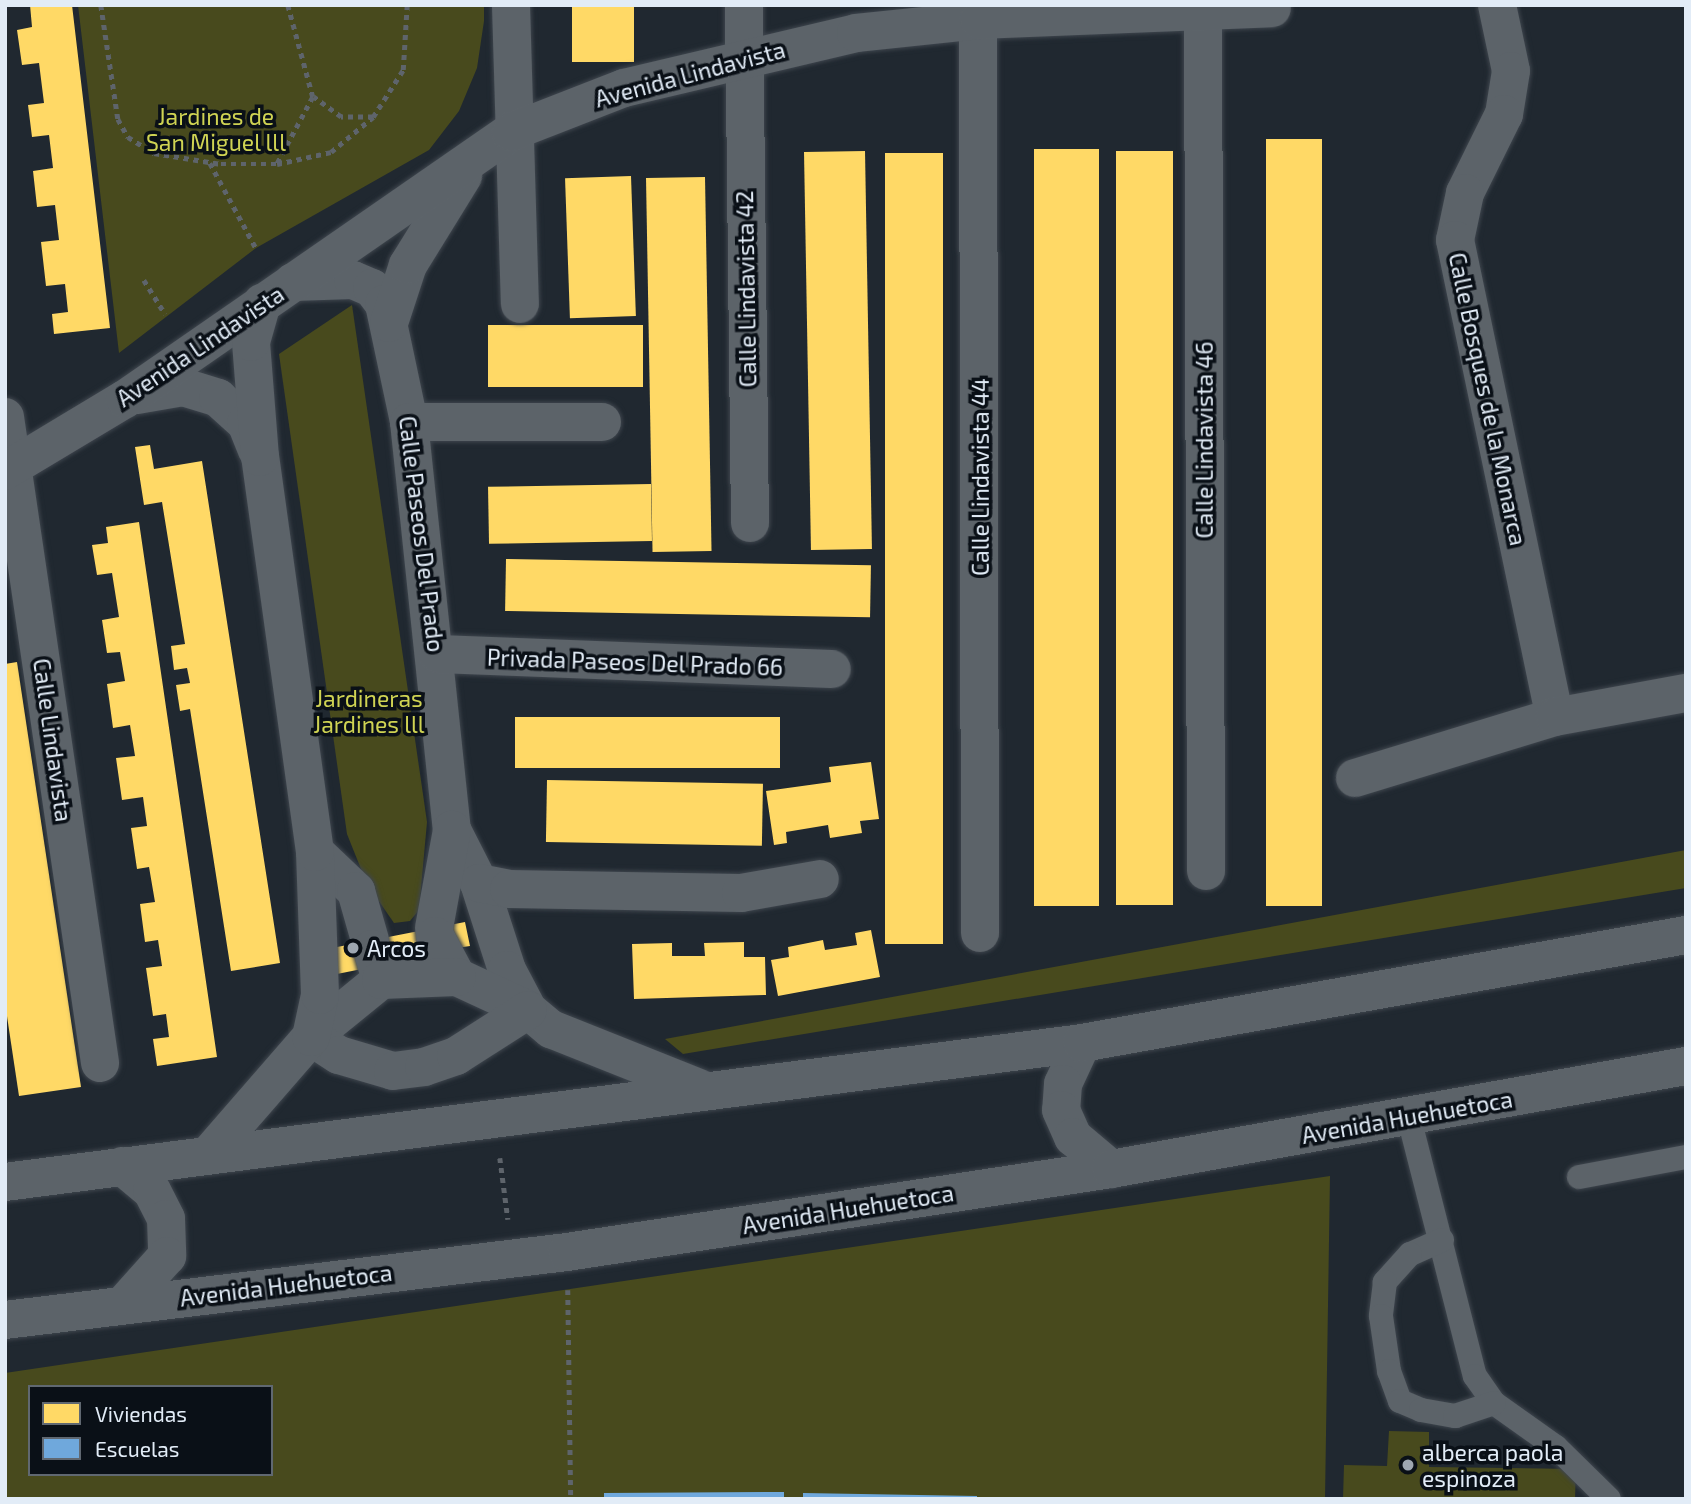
<!DOCTYPE html>
<html>
<head>
<meta charset="utf-8">
<style>
  body { margin:0 }
  #map { position:relative; width:1691px; height:1504px; overflow:hidden; background:#202830; font-family:"Exo 2",sans-serif }
  div>[style] { position:absolute }
  .green>* { inset:0; background:#484a1d }
  .homes>* { inset:0; background:#ffd966; transform-origin:0 0 }
  .schools>* { inset:0; background:#6fa8dc }
  .path>* { height:4.5px; margin-top:-2.25px; transform-origin:0; background:repeating-linear-gradient(90deg,#5e646b 0 5px,transparent 0 10px) }
  .roads { filter:drop-shadow(0 0 2px #3e454d) drop-shadow(0 0 2px #3e454d) }
  .lane>* { height:24px; margin:-12px; padding:0 12px; transform-origin:12px; border-radius:12px; background:#5c6369 }
  .street>* { height:38px; margin:-19px; padding:0 19px; transform-origin:19px; border-radius:19px; background:#5c6369 }
  .secondary>* { height:38px; margin:-19px; padding:0 19px; transform-origin:19px; border-radius:19px; background:#5c6369 }
  .dots>* { width:19px; height:19px; translate:-50% -50%; box-sizing:border-box; border:4px solid #0a1017; border-radius:50% }
  span { translate:-50% -50%; white-space:nowrap; text-align:center; line-height:1.15; -webkit-text-stroke:7px #0a1017; paint-order:stroke }
  .street-label { font-size:23px; color:#e2ecf7 }
  .park-label { font-size:23px; color:#cfd353 }
  .poi-label { font-size:23px; color:#e2ecf7 }
  .left { translate:0 -50%; text-align:left }
  .frame { position:absolute; inset:0; border:7px solid #e2ecf7; pointer-events:none }
  .legend { position:absolute; left:28px; top:1385px; width:245px; height:91px; box-sizing:border-box; background:#0a1017; border:2px solid #606871; margin:0; padding:9px 12px; list-style:none; font-size:21px; color:#e2ecf7 }
  .legend li { display:flex; align-items:center; gap:14px; height:35px }
  .legend b { width:35px; border:2px solid #606871 }
</style>
</head>
<body>
<div id="map">
  <div class="green">
    <i style="clip-path:polygon(78px 5px,484px 5px,484px 21px,477px 68px,459px 111px,429px 150px,256px 248px,119px 353px)"></i>
    <i style="clip-path:polygon(352px 305px,427px 822px,419px 910px,410px 921px,394px 923px,367px 884px,347px 834px,279px 354px)"></i>
    <i style="clip-path:polygon(1686px 850px,1686px 888px,683px 1054px,665px 1039px)"></i>
    <i style="clip-path:polygon(evenodd,1330px 1176px,1325px 1499px,5px 1499px,5px 1373px,1330px 1176px,30px 1387px,271px 1387px,271px 1474px,30px 1474px,30px 1387px)"></i>
    <i style="clip-path:polygon(1389px 1431px,1429px 1432px,1429px 1467px,1576px 1469px,1575px 1499px,1343px 1499px,1344px 1465px,1387px 1466px)"></i>
  </div>
  <div class="homes">
    <i style="clip-path:polygon(30px 5px,72px 5px,110px 328px,54px 334px,52px 314px,68px 312px,65px 284px,46px 286px,41px 242px,59px 240px,55px 205px,37px 207px,33px 171px,53px 168px,49px 135px,32px 137px,28px 105px,44px 103px,39px 63px,22px 65px,17px 30px,32px 27px)"></i>
    <i style="left:572px;top:5px;width:62px;height:57px"></i>
    <i style="left:1266px;top:139px;width:56px;height:767px"></i>
    <i style="left:1034px;top:149px;width:65px;height:757px"></i>
    <i style="left:865px;top:151px;width:398px;height:61px;rotate:89deg"></i>
    <i style="left:1116px;top:151px;width:57px;height:754px"></i>
    <i style="left:885px;top:153px;width:58px;height:791px"></i>
    <i style="left:631px;top:176px;width:140px;height:66px;rotate:88deg"></i>
    <i style="left:705px;top:177px;width:374px;height:59px;rotate:89deg"></i>
    <i style="left:488px;top:325px;width:155px;height:62px"></i>
    <i style="clip-path:polygon(150px 445px,154px 469px,202px 461px,280px 963px,231px 971px,190px 709px,180px 711px,176px 685px,190px 683px,187px 668px,174px 670px,171px 646px,185px 644px,162px 502px,144px 505px,135px 447px)"></i>
    <i style="left:651px;top:484px;width:57px;height:163px;rotate:89deg"></i>
    <i style="clip-path:polygon(139px 522px,217px 1057px,157px 1066px,153px 1039px,169px 1037px,166px 1014px,153px 1016px,146px 968px,162px 966px,158px 940px,145px 942px,140px 904px,155px 902px,149px 867px,137px 869px,131px 828px,147px 826px,143px 797px,122px 800px,116px 758px,135px 756px,130px 725px,113px 728px,107px 684px,125px 681px,120px 652px,107px 653px,102px 620px,119px 617px,112px 573px,97px 575px,92px 545px,108px 543px,106px 527px)"></i>
    <i style="left:506px;top:559px;width:365px;height:52px;rotate:1deg"></i>
    <i style="clip-path:polygon(17px 662px,81px 1087px,19px 1096px,5px 1003px,5px 664px)"></i>
    <i style="left:780px;top:717px;width:51px;height:265px;rotate:90deg"></i>
    <i style="clip-path:polygon(871px 762px,879px 819px,860px 821px,862px 833px,830px 838px,828px 825px,786px 832px,787px 843px,774px 845px,766px 791px,831px 782px,829px 767px)"></i>
    <i style="left:547px;top:780px;width:216px;height:62px;rotate:1deg"></i>
    <i style="clip-path:polygon(465px 922px,470px 946px,444px 950px,438px 935px,398px 949px,387px 946px,367px 968px,337px 974px,332px 948px)"></i>
    <i style="clip-path:polygon(871px 930px,880px 977px,778px 996px,771px 960px,789px 957px,788px 947px,823px 940px,825px 950px,857px 945px,855px 933px)"></i>
    <i style="clip-path:polygon(744px 942px,744px 957px,765px 957px,766px 995px,634px 999px,632px 944px,672px 943px,672px 956px,705px 956px,704px 943px)"></i>
  </div>
  <div class="schools">
    <i style="clip-path:polygon(784px 1492px,784px 1499px,604px 1499px,604px 1493px)"></i>
    <i style="clip-path:polygon(803px 1493px,977px 1496px,977px 1499px,803px 1499px)"></i>
  </div>
  <div class="path">
    <i style="left:101px;top:5px;width:115px;rotate:81.5deg"></i>
    <i style="left:118px;top:119px;width:21px;rotate:61deg"></i>
    <i style="left:128px;top:137px;width:31px;rotate:32deg"></i>
    <i style="left:154px;top:153px;width:68px;rotate:9.3deg"></i>
    <i style="left:221px;top:164px;width:56px"></i>
    <i style="left:288px;top:5px;width:95px;rotate:74.8deg"></i>
    <i style="left:313px;top:97px;width:76px;rotate:118.2deg"></i>
    <i style="left:277px;top:164px;width:55px;rotate:-12.5deg"></i>
    <i style="left:331px;top:152px;width:55px;rotate:-39.8deg"></i>
    <i style="left:373px;top:117px;width:32px;rotate:180deg"></i>
    <i style="left:341px;top:117px;width:34px;rotate:-144deg"></i>
    <i style="left:373px;top:117px;width:56px;rotate:-57.4deg"></i>
    <i style="left:403px;top:70px;width:65px;rotate:-86.5deg"></i>
    <i style="left:210px;top:163px;width:97px;rotate:61.6deg"></i>
    <i style="left:144px;top:280px;width:40px;rotate:58deg"></i>
    <i style="left:500px;top:1158px;width:62px;rotate:82.5deg"></i>
    <i style="left:568px;top:1290px;width:209px;rotate:89.2deg"></i>
  </div>
  <div class="roads">
    <div class="lane">
      <i style="left:1409px;top:1118px;width:266px;rotate:75.7deg"></i>
      <i style="left:1475px;top:1376px;width:33px;rotate:55deg"></i>
      <i style="left:1494px;top:1403px;width:76px;rotate:35.4deg"></i>
      <i style="left:1556px;top:1447px;width:74px;rotate:44.5deg"></i>
      <i style="left:1579px;top:1177px;width:109px;rotate:-10.6deg"></i>
      <i style="left:1442px;top:1240px;width:35px;rotate:156deg"></i>
      <i style="left:1410px;top:1254px;width:38px;rotate:132deg"></i>
      <i style="left:1385px;top:1282px;width:34px;rotate:97deg"></i>
      <i style="left:1381px;top:1316px;width:56px;rotate:81.7deg"></i>
      <i style="left:1389px;top:1371px;width:32px;rotate:70deg"></i>
      <i style="left:1400px;top:1401px;width:23px;rotate:23deg"></i>
      <i style="left:1421px;top:1410px;width:35px;rotate:10deg"></i>
      <i style="left:1455px;top:1416px;width:41px;rotate:-18.4deg"></i>
    </div>
    <div class="street">
      <i style="left:511px;top:5px;width:299px;rotate:88.3deg"></i>
      <i style="left:744px;top:5px;width:518px;rotate:89.34deg"></i>
      <i style="left:978px;top:5px;width:928px;rotate:89.88deg"></i>
      <i style="left:1203px;top:5px;width:866px;rotate:89.8deg"></i>
      <i style="left:1497px;top:5px;width:67px;rotate:78deg"></i>
      <i style="left:1511px;top:71px;width:44px;rotate:99.2deg"></i>
      <i style="left:1504px;top:114px;width:88px;rotate:116.3deg"></i>
      <i style="left:1465px;top:193px;width:48px;rotate:102deg"></i>
      <i style="left:1455px;top:240px;width:487px;rotate:78.2deg"></i>
      <i style="left:293px;top:282px;width:60px;rotate:-1.9deg"></i>
      <i style="left:353px;top:280px;width:21px;rotate:23deg"></i>
      <i style="left:372px;top:288px;width:20px;rotate:53deg"></i>
      <i style="left:384px;top:304px;width:121px;rotate:78deg"></i>
      <i style="left:409px;top:422px;width:410px;rotate:84deg"></i>
      <i style="left:452px;top:830px;width:59px;rotate:63deg"></i>
      <i style="left:479px;top:883px;width:91px;rotate:72.2deg"></i>
      <i style="left:507px;top:970px;width:45px;rotate:62.3deg"></i>
      <i style="left:528px;top:1010px;width:30px;rotate:40deg"></i>
      <i style="left:551px;top:1029px;width:159px;rotate:21.7deg"></i>
      <i style="left:389px;top:323px;width:61px;rotate:-71.9deg"></i>
      <i style="left:408px;top:265px;width:105px;rotate:-58.3deg"></i>
      <i style="left:137px;top:395px;width:47px;rotate:-9.9deg"></i>
      <i style="left:183px;top:387px;width:37px;rotate:17deg"></i>
      <i style="left:218px;top:398px;width:38px;rotate:42deg"></i>
      <i style="left:246px;top:423px;width:29px;rotate:68deg"></i>
      <i style="left:5px;top:417px;width:653px;rotate:81.63deg"></i>
      <i style="left:409px;top:422px;width:193px"></i>
      <i style="left:5px;top:471px;width:140px;rotate:-31deg"></i>
      <i style="left:125px;top:399px;width:469px;rotate:-34.7deg"></i>
      <i style="left:511px;top:132px;width:121px;rotate:-21.3deg"></i>
      <i style="left:624px;top:88px;width:238px;rotate:-13.3deg"></i>
      <i style="left:856px;top:33px;width:124px;rotate:-6deg"></i>
      <i style="left:979px;top:20px;width:293px;rotate:-2.3deg"></i>
      <i style="left:438px;top:654px;width:394px;rotate:2.2deg"></i>
      <i style="left:1355px;top:778px;width:209px;rotate:-17deg"></i>
      <i style="left:1555px;top:717px;width:133px;rotate:-10.4deg"></i>
      <i style="left:315px;top:852px;width:57px;rotate:43.6deg"></i>
      <i style="left:356px;top:891px;width:51px;rotate:74.1deg"></i>
      <i style="left:479px;top:883px;width:31px;rotate:11deg"></i>
      <i style="left:509px;top:889px;width:232px;rotate:1deg"></i>
      <i style="left:741px;top:893px;width:80px;rotate:-10deg"></i>
      <i style="left:434px;top:928px;width:100px;rotate:-79.6deg"></i>
      <i style="left:435px;top:936px;width:47px;rotate:61.8deg"></i>
      <i style="left:457px;top:977px;width:78px;rotate:24.9deg"></i>
      <i style="left:372px;top:949px;width:32px;rotate:74deg"></i>
      <i style="left:381px;top:980px;width:90px;rotate:140.8deg"></i>
      <i style="left:311px;top:1037px;width:33px;rotate:33deg"></i>
      <i style="left:339px;top:1055px;width:56px;rotate:16.5deg"></i>
      <i style="left:393px;top:1071px;width:31px;rotate:-7deg"></i>
      <i style="left:424px;top:1067px;width:34px;rotate:-19deg"></i>
      <i style="left:456px;top:1056px;width:85px;rotate:-32.6deg"></i>
      <i style="left:381px;top:980px;width:76px;rotate:-2.3deg"></i>
      <i style="left:211px;top:1152px;width:152px;rotate:-49deg"></i>
      <i style="left:311px;top:1037px;width:43px;rotate:-77.9deg"></i>
      <i style="left:320px;top:995px;width:143px;rotate:-92deg"></i>
      <i style="left:315px;top:852px;width:399px;rotate:-97.9deg"></i>
      <i style="left:260px;top:457px;width:115px;rotate:-94.5deg"></i>
      <i style="left:251px;top:342px;width:41px;rotate:-74.2deg"></i>
    </div>
    <div class="secondary">
      <i style="left:1082px;top:1043px;width:45px;rotate:114.9deg"></i>
      <i style="left:1063px;top:1084px;width:26px;rotate:94deg"></i>
      <i style="left:1061px;top:1110px;width:30px;rotate:66deg"></i>
      <i style="left:1073px;top:1137px;width:50px;rotate:40.1deg"></i>
      <i style="left:122px;top:1166px;width:39px;rotate:40deg"></i>
      <i style="left:152px;top:1191px;width:31px;rotate:63deg"></i>
      <i style="left:166px;top:1219px;width:37px;rotate:88deg"></i>
      <i style="left:167px;top:1256px;width:64px;rotate:131.9deg"></i>
      <i style="left:5px;top:1182px;width:1086px;rotate:-7.35deg"></i>
      <i style="left:1082px;top:1043px;width:614px;rotate:-10.14deg"></i>
      <i style="left:5px;top:1320px;width:566px;rotate:-6.9deg"></i>
      <i style="left:567px;top:1252px;width:550px;rotate:-8.67deg"></i>
      <i style="left:1111px;top:1169px;width:584px;rotate:-10.16deg"></i>
    </div>
  </div>
  <div class="dots">
    <i style="left:353px;top:948px;background:#9ea7b1"></i>
    <i style="left:1408px;top:1465px;background:#9ea7b1"></i>
  </div>
  <div class="street-label">
    <span style="left:690px;top:74px;rotate:-15deg">Avenida Lindavista</span>
    <span style="left:746px;top:289px;rotate:-91deg">Calle Lindavista 42</span>
    <span style="left:200px;top:346px;rotate:-34deg">Avenida Lindavista</span>
    <span style="left:1488px;top:399px;rotate:78deg">Calle Bosques de la Monarca</span>
    <span style="left:1204px;top:440px;rotate:-90deg">Calle Lindavista 46</span>
    <span style="left:980px;top:477px;rotate:-90deg">Calle Lindavista 44</span>
    <span style="left:422px;top:534px;rotate:83deg">Calle Paseos Del Prado</span>
    <span style="left:635px;top:662px;rotate:2deg">Privada Paseos Del Prado 66</span>
    <span style="left:53px;top:740px;rotate:82deg">Calle Lindavista</span>
    <span style="left:1407px;top:1117px;rotate:-10deg">Avenida Huehuetoca</span>
    <span style="left:848px;top:1209px;rotate:-9deg">Avenida Huehuetoca</span>
    <span style="left:286px;top:1285px;rotate:-7deg">Avenida Huehuetoca</span>
  </div>
  <div class="park-label">
    <span style="left:216px;top:129px">Jardines de<br>San Miguel lll</span>
    <span style="left:369px;top:711px">Jardineras<br>Jardines lll</span>
  </div>
  <div class="poi-label">
    <span class="left" style="left:367px;top:948px">Arcos</span>
    <span class="left" style="left:1422px;top:1465px">alberca paola<br>espinoza</span>
  </div>
  <div class="frame"></div>
  <ul class="legend">
  <li><b style="height:19px;background:#ffd966"></b>Viviendas</li>
  <li><b style="height:19px;background:#6fa8dc"></b>Escuelas</li>
  </ul>
</div>
</body>
</html>
